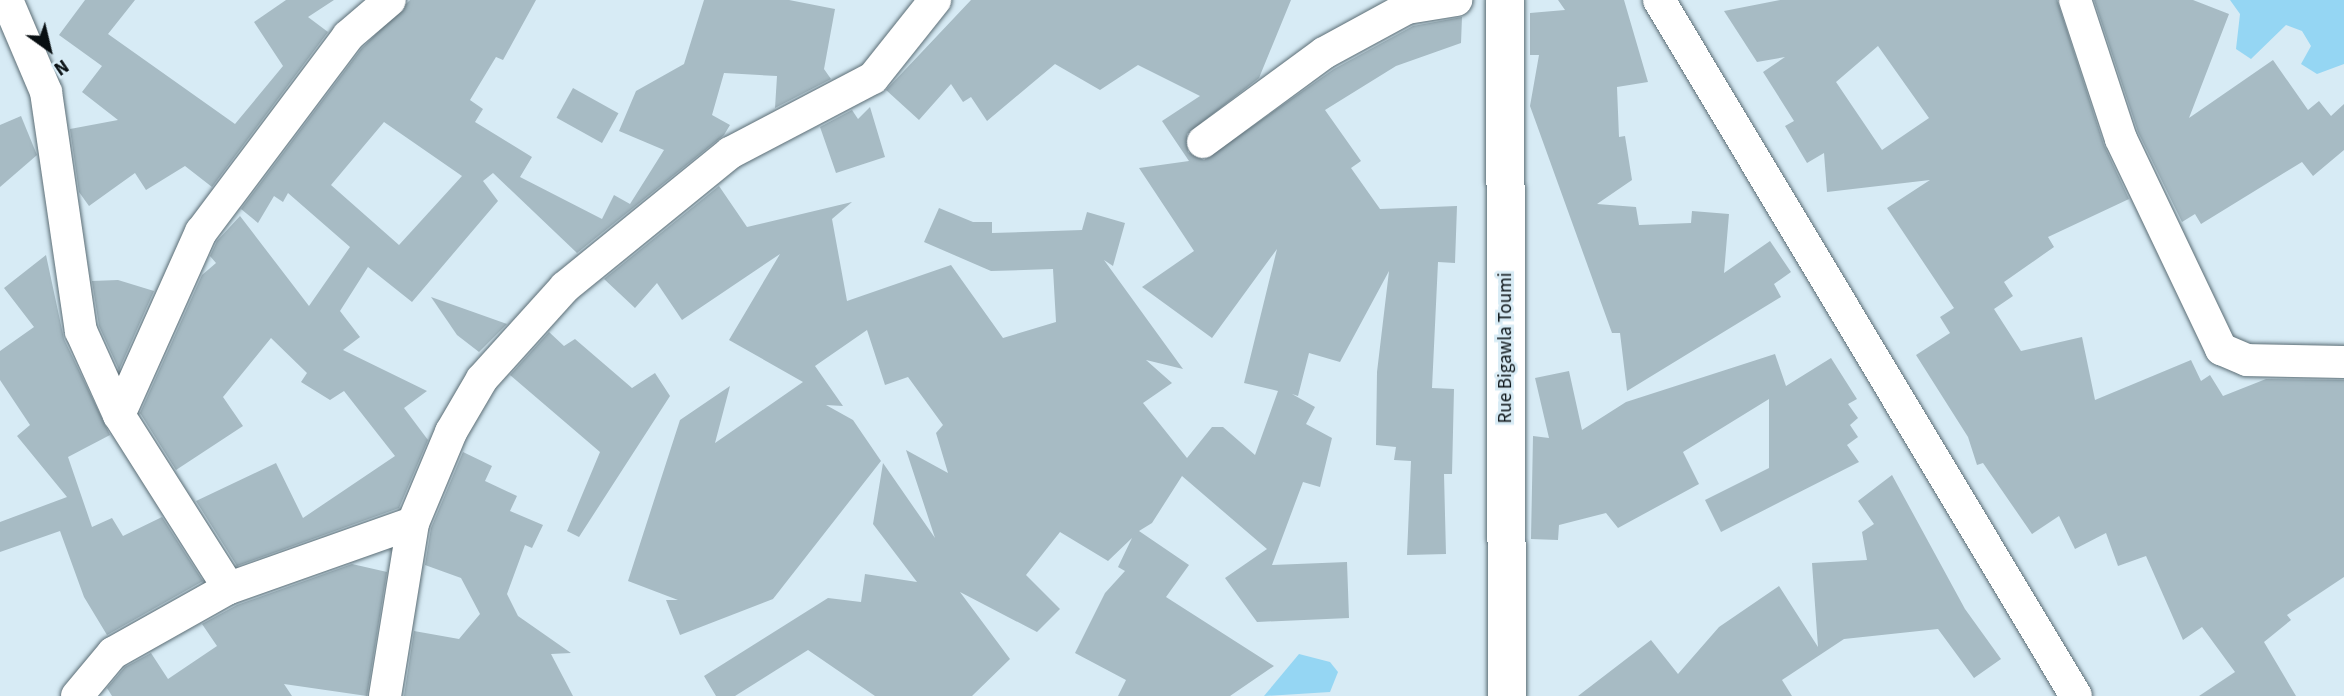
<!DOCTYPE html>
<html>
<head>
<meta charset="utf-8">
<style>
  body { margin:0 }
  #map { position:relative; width:2344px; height:696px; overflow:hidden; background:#d7ebf5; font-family:"Source Sans 3",sans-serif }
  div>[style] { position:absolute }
  .green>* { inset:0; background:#95d6f3 }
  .building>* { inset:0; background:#a7bbc4; transform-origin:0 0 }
  .roads { filter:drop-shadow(0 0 2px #5b6d75) drop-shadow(0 0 2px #5b6d75) }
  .street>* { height:32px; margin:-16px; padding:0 16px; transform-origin:16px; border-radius:16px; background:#fff }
  .secondary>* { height:38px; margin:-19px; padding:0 19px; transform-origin:19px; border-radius:19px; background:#fff }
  span { translate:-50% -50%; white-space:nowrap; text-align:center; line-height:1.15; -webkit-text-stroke:6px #d7ebf5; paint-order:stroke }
  .street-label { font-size:19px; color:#080f12 }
  .north { position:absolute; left:14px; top:14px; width:70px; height:70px; -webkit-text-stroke:5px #d7ebf5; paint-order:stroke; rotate:146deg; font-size:19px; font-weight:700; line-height:28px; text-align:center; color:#080f12 }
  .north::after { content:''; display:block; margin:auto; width:24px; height:32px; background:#080f12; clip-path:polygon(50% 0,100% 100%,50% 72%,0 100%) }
</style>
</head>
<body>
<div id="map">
  <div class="green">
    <i style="clip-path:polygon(2230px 0,2344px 0,2344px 64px,2317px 74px,2301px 64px,2311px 46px,2302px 31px,2286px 25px,2251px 59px,2236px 49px,2240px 14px)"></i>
    <i style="clip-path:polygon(1299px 654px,1330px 662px,1338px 672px,1330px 692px,1264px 696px)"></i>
  </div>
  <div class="building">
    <i style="clip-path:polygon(85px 0,135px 0,108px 34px,235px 124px,283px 66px,254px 22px,286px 0,334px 0,308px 17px,328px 32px,212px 187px,185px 166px,146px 190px,135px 173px,89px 206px,79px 192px,70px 129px,118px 120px,82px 92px,102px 66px,59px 35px)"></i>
    <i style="clip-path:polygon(evenodd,410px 0,536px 0,503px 60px,496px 57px,470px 100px,483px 109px,475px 122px,532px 157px,520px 177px,602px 219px,614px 195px,630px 204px,664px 150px,619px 131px,636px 91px,684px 64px,704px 0,789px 0,835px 9px,824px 69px,831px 79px,775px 108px,777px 76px,724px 73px,712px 115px,730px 125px,724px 135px,577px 253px,493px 173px,483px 181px,498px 201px,412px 302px,368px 267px,340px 311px,360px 337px,343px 350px,427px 391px,404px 408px,428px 440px,399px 508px,237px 566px,196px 501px,276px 463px,303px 518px,395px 456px,344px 391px,330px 400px,301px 382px,307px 373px,271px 338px,223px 397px,243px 426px,176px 470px,140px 413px,202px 275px,216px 263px,210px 256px,217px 241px,240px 216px,309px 306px,350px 247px,288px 193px,283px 202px,274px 196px,258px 223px,241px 209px,361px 49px,410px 0,384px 122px,462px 176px,399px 245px,331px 185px,384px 122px)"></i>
    <i style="clip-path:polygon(971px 0,1291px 0,1259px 78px,1187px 134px,1188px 152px,1204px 160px,1334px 69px,1413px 26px,1462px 17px,1461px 43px,1396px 66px,1325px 110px,1361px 161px,1351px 168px,1380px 209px,1457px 206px,1455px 263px,1438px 262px,1432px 388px,1454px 389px,1452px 474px,1444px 474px,1446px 554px,1407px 555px,1411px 461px,1394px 460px,1396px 447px,1376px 445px,1377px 372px,1389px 271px,1340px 362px,1309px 353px,1298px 396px,1292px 394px,1315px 407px,1306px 424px,1332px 438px,1320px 487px,1303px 482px,1272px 565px,1347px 562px,1349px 618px,1257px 622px,1225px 578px,1267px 549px,1182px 476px,1152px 523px,1139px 531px,1189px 565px,1166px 597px,1274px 666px,1230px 696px,1118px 696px,1126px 680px,1075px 653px,1105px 593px,1125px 571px,1118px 567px,1132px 538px,1108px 561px,1060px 532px,1026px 575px,1060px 609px,1037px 632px,960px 592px,1010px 659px,972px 696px,875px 696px,808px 650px,735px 696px,716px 696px,704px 676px,828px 598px,861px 602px,865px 574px,917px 582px,873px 524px,883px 463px,935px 538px,906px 450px,948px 473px,936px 433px,943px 425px,908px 377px,885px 385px,867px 330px,815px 366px,843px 406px,826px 405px,853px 420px,881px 461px,773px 599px,680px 635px,666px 600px,678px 600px,628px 581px,680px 420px,730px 386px,715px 443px,803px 382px,729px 340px,780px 254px,682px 320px,657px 283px,635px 308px,604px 279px,719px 186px,747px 227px,852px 202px,832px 219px,847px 301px,951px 265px,1003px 338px,1056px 322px,1053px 269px,991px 271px,924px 242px,939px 208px,973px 222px,992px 222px,992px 233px,1082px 230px,1087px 212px,1125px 223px,1113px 266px,1104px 260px,1183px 369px,1146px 360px,1172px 383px,1143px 403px,1187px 458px,1212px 427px,1223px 427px,1255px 455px,1278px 391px,1244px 383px,1277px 249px,1212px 338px,1142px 287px,1194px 251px,1139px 168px,1189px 161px,1162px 121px,1200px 96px,1138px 65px,1100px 90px,1055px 64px,987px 121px,971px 97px,963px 102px,951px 84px,919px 120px,886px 90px)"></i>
    <i style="clip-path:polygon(1558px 0,1624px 0,1648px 82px,1617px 87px,1619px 137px,1625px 136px,1632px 180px,1597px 204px,1636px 207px,1639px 225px,1691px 223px,1692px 211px,1729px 214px,1724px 273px,1770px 241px,1791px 272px,1774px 284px,1781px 297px,1627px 391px,1620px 333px,1612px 333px,1530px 106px,1539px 55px,1530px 55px,1530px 13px,1565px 10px)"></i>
    <i style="clip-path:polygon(evenodd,1780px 0,2057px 0,2104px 145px,2129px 199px,2048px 237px,2054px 247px,2004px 282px,2013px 296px,1994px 309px,2021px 351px,2082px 337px,2095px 400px,2191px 360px,2201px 381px,2210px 375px,2223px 396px,2266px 379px,2344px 380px,2344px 577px,2287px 615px,2291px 620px,2264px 642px,2296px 696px,2199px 696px,2235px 672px,2202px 627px,2183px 640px,2146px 556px,2118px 566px,2106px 533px,2075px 549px,2059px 516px,2032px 534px,1983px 463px,1977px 465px,1968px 437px,1916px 355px,1950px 333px,1940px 317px,1954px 308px,1887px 208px,1930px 180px,1827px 192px,1824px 153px,1807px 163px,1785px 126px,1794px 121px,1763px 72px,1785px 57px,1757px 62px,1724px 11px,1780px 0,1878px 46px,1929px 118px,1882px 150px,1836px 82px,1878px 46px)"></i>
    <i style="clip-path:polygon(2094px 0,2193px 0,2229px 14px,2189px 118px,2273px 60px,2308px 110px,2319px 101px,2331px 116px,2344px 104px,2344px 150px,2313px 176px,2302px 162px,2201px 224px,2195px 214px,2182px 222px,2138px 132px)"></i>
    <i style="left:573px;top:88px;width:52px;height:34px;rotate:29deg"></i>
    <i style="clip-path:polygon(870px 107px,885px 157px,836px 173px,820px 127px,852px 110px,858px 119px)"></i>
    <i style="clip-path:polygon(21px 116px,37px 155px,0 187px,0 125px)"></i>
    <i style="clip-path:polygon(46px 255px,64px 339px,110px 435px,68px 457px,92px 527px,112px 518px,123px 536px,162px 517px,203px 581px,107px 635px,84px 597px,60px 531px,0 552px,0 522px,67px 497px,17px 436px,30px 425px,0 380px,0 351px,34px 327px,4px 288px)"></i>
    <i style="clip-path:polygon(118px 280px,154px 291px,119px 370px,99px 326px,92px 281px)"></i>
    <i style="clip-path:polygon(431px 297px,507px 324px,479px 352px,457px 335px)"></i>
    <i style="clip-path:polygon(549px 332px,564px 346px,575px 339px,632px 388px,655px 373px,670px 396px,579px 537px,567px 531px,600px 452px,510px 375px)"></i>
    <i style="clip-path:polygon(1775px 354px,1786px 386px,1831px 358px,1857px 399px,1848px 404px,1858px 418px,1850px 425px,1858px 437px,1847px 445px,1859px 462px,1721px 532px,1705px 500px,1769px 468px,1769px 399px,1683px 452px,1699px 484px,1618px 528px,1606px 513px,1559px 525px,1558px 540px,1531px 539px,1533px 436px,1549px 438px,1535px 378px,1569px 371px,1582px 430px,1626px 402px)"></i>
    <i style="clip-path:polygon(463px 452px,492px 466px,485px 481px,517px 496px,510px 511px,543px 525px,532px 548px,525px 545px,507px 594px,518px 616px,571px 653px,551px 654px,573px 696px,404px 696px,414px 631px,459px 639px,480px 614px,461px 578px,425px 565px,431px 528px)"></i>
    <i style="clip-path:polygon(1892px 475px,1965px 609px,2001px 659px,1974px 678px,1938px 629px,1844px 639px,1782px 680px,1792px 696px,1578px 696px,1651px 640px,1678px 674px,1719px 627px,1779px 586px,1818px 647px,1812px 563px,1867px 560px,1862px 532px,1874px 524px,1858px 501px)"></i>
    <i style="clip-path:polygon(352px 564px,387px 572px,367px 696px,284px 684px,292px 696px,112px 696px,107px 688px,125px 667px,151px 653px,168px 679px,217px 646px,202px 624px,237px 605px)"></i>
  </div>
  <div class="roads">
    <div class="street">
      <i style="left:7px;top:0;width:100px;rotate:67deg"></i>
      <i style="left:46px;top:92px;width:242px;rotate:81.7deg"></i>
      <i style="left:81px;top:331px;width:92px;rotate:65.7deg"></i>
      <i style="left:119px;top:415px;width:205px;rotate:57.6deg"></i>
      <i style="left:1659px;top:0;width:811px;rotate:59.07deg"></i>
      <i style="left:2075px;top:0;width:146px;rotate:71.7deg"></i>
      <i style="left:2121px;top:139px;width:233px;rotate:64.5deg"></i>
      <i style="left:2221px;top:349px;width:28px;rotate:23deg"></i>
      <i style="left:2247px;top:360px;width:97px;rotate:1.2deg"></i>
      <i style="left:1203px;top:142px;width:150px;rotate:-36.3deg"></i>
      <i style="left:1324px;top:53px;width:94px;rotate:-28.5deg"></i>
      <i style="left:1407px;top:8px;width:50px;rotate:-9.3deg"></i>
      <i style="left:119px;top:415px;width:201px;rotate:-65.9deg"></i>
      <i style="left:201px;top:232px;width:245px;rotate:-53.1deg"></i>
      <i style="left:348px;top:36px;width:55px;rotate:-40.6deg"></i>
      <i style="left:77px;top:696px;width:56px;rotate:-50.1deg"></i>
      <i style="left:113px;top:653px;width:133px;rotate:-29.3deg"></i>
      <i style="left:229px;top:588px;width:195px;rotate:-19.5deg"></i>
      <i style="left:385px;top:696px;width:175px;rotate:-80.8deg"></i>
      <i style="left:413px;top:523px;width:99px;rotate:-67.3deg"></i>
      <i style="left:451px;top:432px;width:61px;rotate:-59.7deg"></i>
      <i style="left:482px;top:379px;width:124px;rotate:-47.9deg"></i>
      <i style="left:565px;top:287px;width:213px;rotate:-39.1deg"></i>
      <i style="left:730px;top:153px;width:161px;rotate:-27.7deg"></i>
      <i style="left:873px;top:78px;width:100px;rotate:-51.5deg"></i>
    </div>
    <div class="secondary">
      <i style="left:1505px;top:0;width:696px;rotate:89.84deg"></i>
    </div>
  </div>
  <div class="street-label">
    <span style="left:1506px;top:348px;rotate:-90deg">Rue Bigawla Toumi</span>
  </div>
  <div class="north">N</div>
</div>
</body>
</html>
